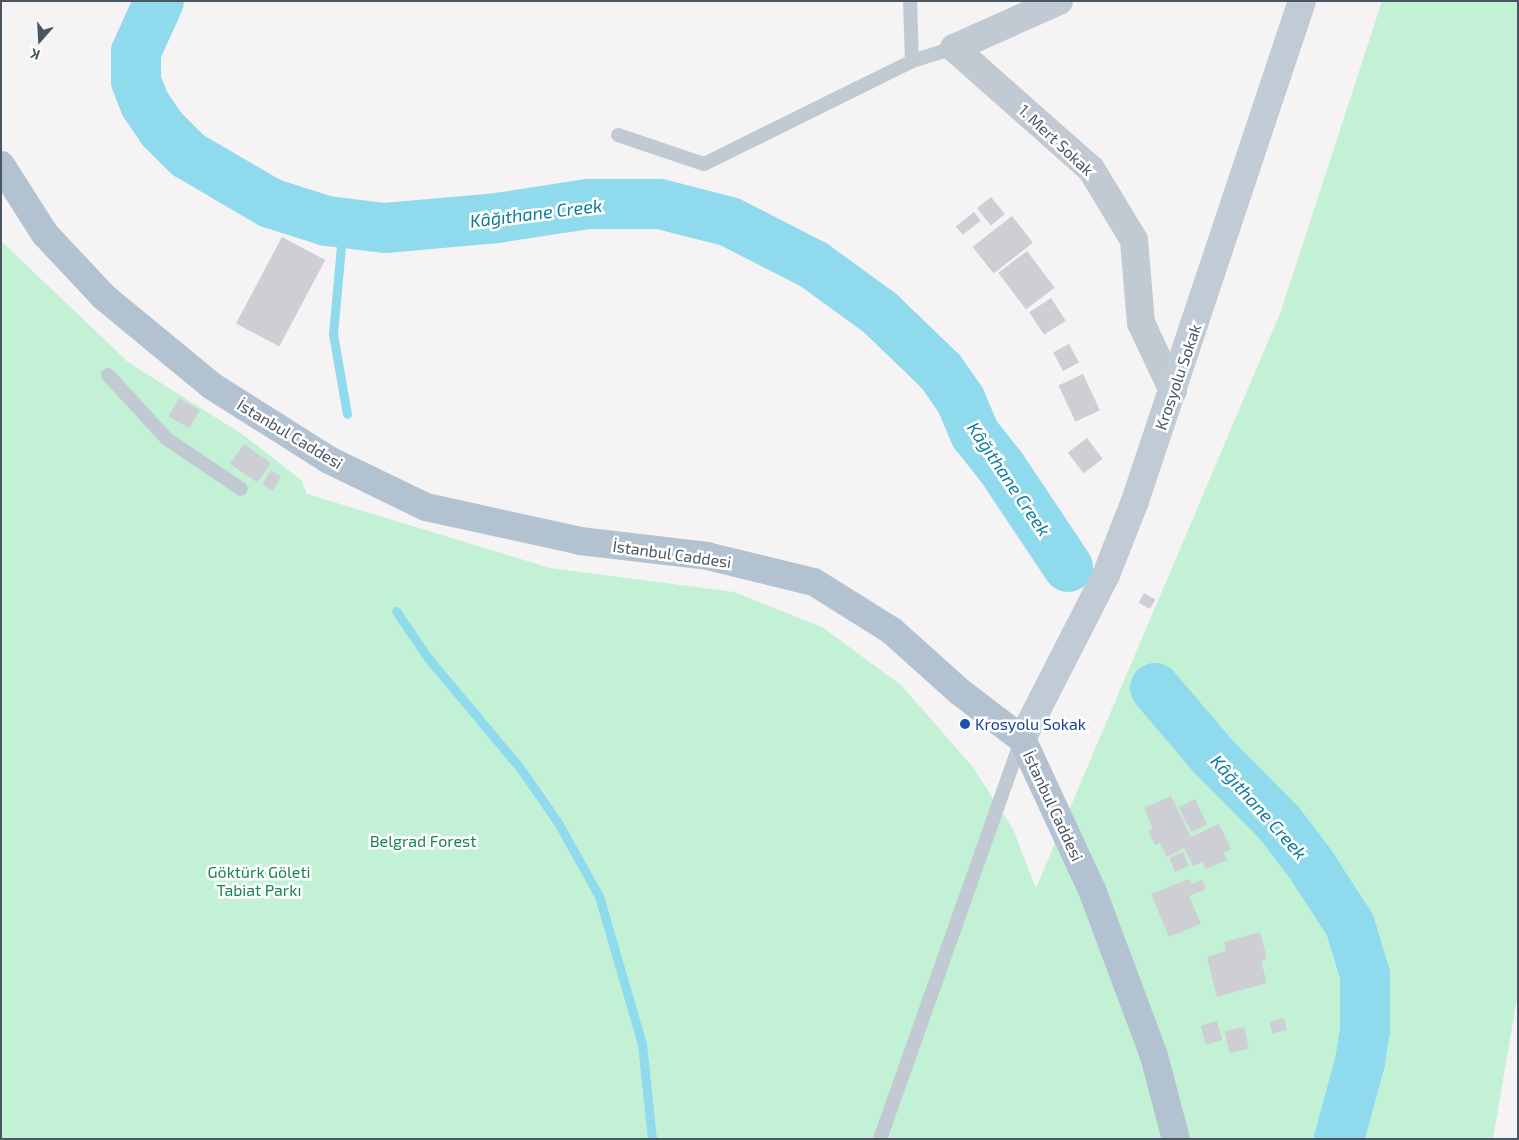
<!DOCTYPE html>
<html>
<head>
<meta charset="utf-8">
<style>
  body { margin:0 }
  #map { position:relative; width:1519px; height:1140px; overflow:hidden; background:#f5f3f3; font-family:"Exo 2",sans-serif }
  div>[style] { position:absolute }
  .green>* { inset:0; background:#c3f1d5 }
  .stream>* { height:9px; margin:-4.5px; padding:0 4.5px; transform-origin:4.5px; border-radius:4.5px; background:#90daee }
  .river>* { height:50px; margin:-25px; padding:0 25px; transform-origin:25px; border-radius:25px; background:#90daee }
  .building>* { inset:0; background:#cdcfd5; transform-origin:0 0 }
  .service>* { height:14px; margin:-7px; padding:0 7px; transform-origin:7px; border-radius:7px; background:#c1cad2 }
  .minor>* { height:28px; margin:-14px; padding:0 14px; transform-origin:14px; border-radius:14px; background:#c1cad2 }
  .secondary>* { height:28px; margin:-14px; padding:0 14px; transform-origin:14px; border-radius:14px; background:#c1cbd6 }
  .primary>* { height:28px; margin:-14px; padding:0 14px; transform-origin:14px; border-radius:14px; background:#b3c2d1 }
  .dots>* { width:14px; height:14px; translate:-50% -50%; box-sizing:border-box; border:2px solid #fff; border-radius:50% }
  span { translate:-50% -50%; white-space:nowrap; text-align:center; line-height:1.15; -webkit-text-stroke:5px #fff; paint-order:stroke }
  .street-label { font-size:16px; color:#4a5661 }
  .transit-label { font-size:16px; color:#164399 }
  .left { translate:0 -50%; text-align:left }
  .park-label { font-size:16px; color:#17864f }
  .water-label { font-size:18px; color:#0c7c9b; font-style:italic }
  .frame { position:absolute; inset:0; border:2px solid #4a5661; pointer-events:none }
  .north { position:absolute; left:15px; top:15px; width:50px; height:50px; -webkit-text-stroke:4px #fff; paint-order:stroke; rotate:199deg; font-size:14px; font-weight:700; line-height:20px; text-align:center; color:#4a5661 }
  .north::after { content:''; display:block; margin:auto; width:18px; height:22px; background:#4a5661; clip-path:polygon(50% 0,100% 100%,50% 72%,0 100%) }
</style>
</head>
<body>
<div id="map">
  <div class="green">
    <i style="clip-path:polygon(1382px 1px,1518px 1px,1518px 992px,1493px 1139px,1px 1139px,1px 241px,128px 362px,245px 436px,302px 481px,307px 494px,550px 568px,734px 592px,822px 627px,901px 685px,972px 766px,1013px 829px,1036px 888px,1281px 311px)"></i>
  </div>
  <div class="stream">
    <i style="left:343px;top:224px;width:110px;rotate:95.2deg"></i>
    <i style="left:333px;top:334px;width:81px;rotate:80.1deg"></i>
    <i style="left:396px;top:611px;width:57px;rotate:55.8deg"></i>
    <i style="left:428px;top:658px;width:143px;rotate:50.1deg"></i>
    <i style="left:520px;top:768px;width:65px;rotate:55.1deg"></i>
    <i style="left:557px;top:821px;width:86px;rotate:60.8deg"></i>
    <i style="left:599px;top:896px;width:154px;rotate:73.8deg"></i>
    <i style="left:642px;top:1044px;width:96px;rotate:84deg"></i>
  </div>
  <div class="river">
    <i style="left:159px;top:1px;width:56px;rotate:114.3deg"></i>
    <i style="left:136px;top:52px;width:29px;rotate:90deg"></i>
    <i style="left:136px;top:81px;width:25px;rotate:69deg"></i>
    <i style="left:145px;top:104px;width:29px;rotate:56deg"></i>
    <i style="left:161px;top:128px;width:38px;rotate:45deg"></i>
    <i style="left:188px;top:155px;width:95px;rotate:30.3deg"></i>
    <i style="left:270px;top:203px;width:60px;rotate:17.5deg"></i>
    <i style="left:327px;top:221px;width:58px;rotate:6.9deg"></i>
    <i style="left:385px;top:228px;width:112px;rotate:-5.1deg"></i>
    <i style="left:497px;top:218px;width:92px;rotate:-8.7deg"></i>
    <i style="left:588px;top:204px;width:72px"></i>
    <i style="left:660px;top:204px;width:72px;rotate:14.4deg"></i>
    <i style="left:730px;top:222px;width:94px;rotate:27.1deg"></i>
    <i style="left:814px;top:265px;width:82px;rotate:36deg"></i>
    <i style="left:880px;top:313px;width:85px;rotate:44deg"></i>
    <i style="left:941px;top:372px;width:35px;rotate:55deg"></i>
    <i style="left:961px;top:401px;width:36px;rotate:67deg"></i>
    <i style="left:975px;top:434px;width:43px;rotate:51.5deg"></i>
    <i style="left:1002px;top:468px;width:119px;rotate:56.3deg"></i>
    <i style="left:1155px;top:688px;width:88px;rotate:49.6deg"></i>
    <i style="left:1212px;top:755px;width:97px;rotate:45.4deg"></i>
    <i style="left:1280px;top:824px;width:48px;rotate:52.7deg"></i>
    <i style="left:1309px;top:862px;width:75px;rotate:56.9deg"></i>
    <i style="left:1350px;top:925px;width:52px;rotate:73.3deg"></i>
    <i style="left:1365px;top:975px;width:55px;rotate:90deg"></i>
    <i style="left:1365px;top:1030px;width:32px;rotate:99deg"></i>
    <i style="left:1360px;top:1062px;width:80px;rotate:105.3deg"></i>
  </div>
  <div class="building">
    <i style="left:991px;top:197px;width:22px;height:18px;rotate:51deg"></i>
    <i style="left:974px;top:212px;width:11px;height:23px;rotate:52deg"></i>
    <i style="left:1012px;top:216px;width:34px;height:50px;rotate:52deg"></i>
    <i style="left:282px;top:237px;width:49px;height:98px;rotate:28deg"></i>
    <i style="left:1027px;top:251px;width:46px;height:36px;rotate:53deg"></i>
    <i style="left:1051px;top:298px;width:27px;height:26px;rotate:57deg"></i>
    <i style="left:1069px;top:344px;width:21px;height:18px;rotate:62deg"></i>
    <i style="left:1083px;top:374px;width:40px;height:27px;rotate:65deg"></i>
    <i style="left:179px;top:398px;width:24px;height:21px;rotate:30deg"></i>
    <i style="left:1087px;top:438px;width:26px;height:24px;rotate:53deg"></i>
    <i style="left:244px;top:444px;width:33px;height:24px;rotate:35deg"></i>
    <i style="left:271px;top:470px;width:12px;height:17px;rotate:31deg"></i>
    <i style="left:1144px;top:593px;width:13px;height:11px;rotate:29deg"></i>
    <i style="clip-path:polygon(1171px 796px,1191px 837px,1219px 824px,1231px 849px,1224px 853px,1227px 860px,1206px 869px,1202px 862px,1193px 866px,1184px 848px,1167px 857px,1160px 843px,1155px 845px,1148px 831px,1153px 829px,1144px 808px)"></i>
    <i style="left:1195px;top:799px;width:28px;height:18px;rotate:64deg"></i>
    <i style="left:1183px;top:852px;width:15px;height:15px;rotate:67deg"></i>
    <i style="clip-path:polygon(1189px 879px,1191px 884px,1202px 880px,1206px 889px,1189px 896px,1201px 924px,1169px 937px,1151px 894px)"></i>
    <i style="clip-path:polygon(1260px 932px,1267px 959px,1261px 961px,1267px 983px,1217px 997px,1207px 957px,1226px 951px,1224px 942px)"></i>
    <i style="left:1284px;top:1018px;width:12px;height:15px;rotate:76deg"></i>
    <i style="left:1217px;top:1021px;width:20px;height:17px;rotate:75deg"></i>
    <i style="left:1244px;top:1027px;width:22px;height:20px;rotate:77deg"></i>
  </div>
  <div class="service">
    <i style="left:910px;top:1px;width:60px;rotate:88.1deg"></i>
    <i style="left:618px;top:135px;width:91px;rotate:18.6deg"></i>
    <i style="left:704px;top:164px;width:232px;rotate:-26.3deg"></i>
    <i style="left:912px;top:61px;width:44px;rotate:-17.2deg"></i>
    <i style="left:108px;top:375px;width:87px;rotate:47.3deg"></i>
    <i style="left:167px;top:439px;width:89px;rotate:34deg"></i>
    <i style="left:880px;top:1139px;width:423px;rotate:-70.5deg"></i>
  </div>
  <div class="minor">
    <i style="left:1059px;top:1px;width:115px;rotate:155.9deg"></i>
    <i style="left:954px;top:48px;width:183px;rotate:41.5deg"></i>
    <i style="left:1091px;top:169px;width:83px;rotate:58.8deg"></i>
    <i style="left:1134px;top:240px;width:83px;rotate:85.2deg"></i>
    <i style="left:1141px;top:323px;width:75px;rotate:64.8deg"></i>
  </div>
  <div class="secondary">
    <i style="left:1022px;top:739px;width:184px;rotate:-62.9deg"></i>
    <i style="left:1106px;top:575px;width:79px;rotate:-68.6deg"></i>
    <i style="left:1135px;top:501px;width:527px;rotate:-71.53deg"></i>
  </div>
  <div class="primary">
    <i style="left:1px;top:165px;width:82px;rotate:57.5deg"></i>
    <i style="left:45px;top:234px;width:86px;rotate:46.9deg"></i>
    <i style="left:104px;top:297px;width:140px;rotate:39.5deg"></i>
    <i style="left:212px;top:386px;width:138px;rotate:32.3deg"></i>
    <i style="left:329px;top:460px;width:108px;rotate:25.9deg"></i>
    <i style="left:426px;top:507px;width:158px;rotate:12.4deg"></i>
    <i style="left:580px;top:541px;width:128px;rotate:6.7deg"></i>
    <i style="left:707px;top:556px;width:110px;rotate:13.7deg"></i>
    <i style="left:814px;top:582px;width:92px;rotate:32.1deg"></i>
    <i style="left:892px;top:631px;width:91px;rotate:41.9deg"></i>
    <i style="left:960px;top:692px;width:78px;rotate:37.2deg"></i>
    <i style="left:1022px;top:739px;width:166px;rotate:65.1deg"></i>
    <i style="left:1092px;top:890px;width:177px;rotate:69.5deg"></i>
    <i style="left:1154px;top:1056px;width:86px;rotate:75.2deg"></i>
  </div>
  <div class="dots">
    <i style="left:965px;top:724px;background:#1a4fb4"></i>
  </div>
  <div class="street-label">
    <span style="left:1056px;top:140px;rotate:43deg">1. Mert Sokak</span>
    <span style="left:1178px;top:377px;rotate:-71deg">Krosyolu Sokak</span>
    <span style="left:290px;top:434px;rotate:31deg">İstanbul Caddesi</span>
    <span style="left:672px;top:554px;rotate:8deg">İstanbul Caddesi</span>
    <span style="left:1053px;top:806px;rotate:65deg">İstanbul Caddesi</span>
  </div>
  <div class="transit-label">
    <span class="left" style="left:975px;top:724px">Krosyolu Sokak</span>
  </div>
  <div class="park-label">
    <span style="left:423px;top:841px">Belgrad Forest</span>
    <span style="left:259px;top:881px">Göktürk Göleti<br>Tabiat Parkı</span>
  </div>
  <div class="water-label">
    <span style="left:536px;top:213px;rotate:-7deg">Kâğıthane Creek</span>
    <span style="left:1009px;top:479px;rotate:56deg">Kâğıthane Creek</span>
    <span style="left:1259px;top:807px;rotate:48deg">Kâğıthane Creek</span>
  </div>
  <div class="frame"></div>
  <div class="north">K</div>
</div>
</body>
</html>
